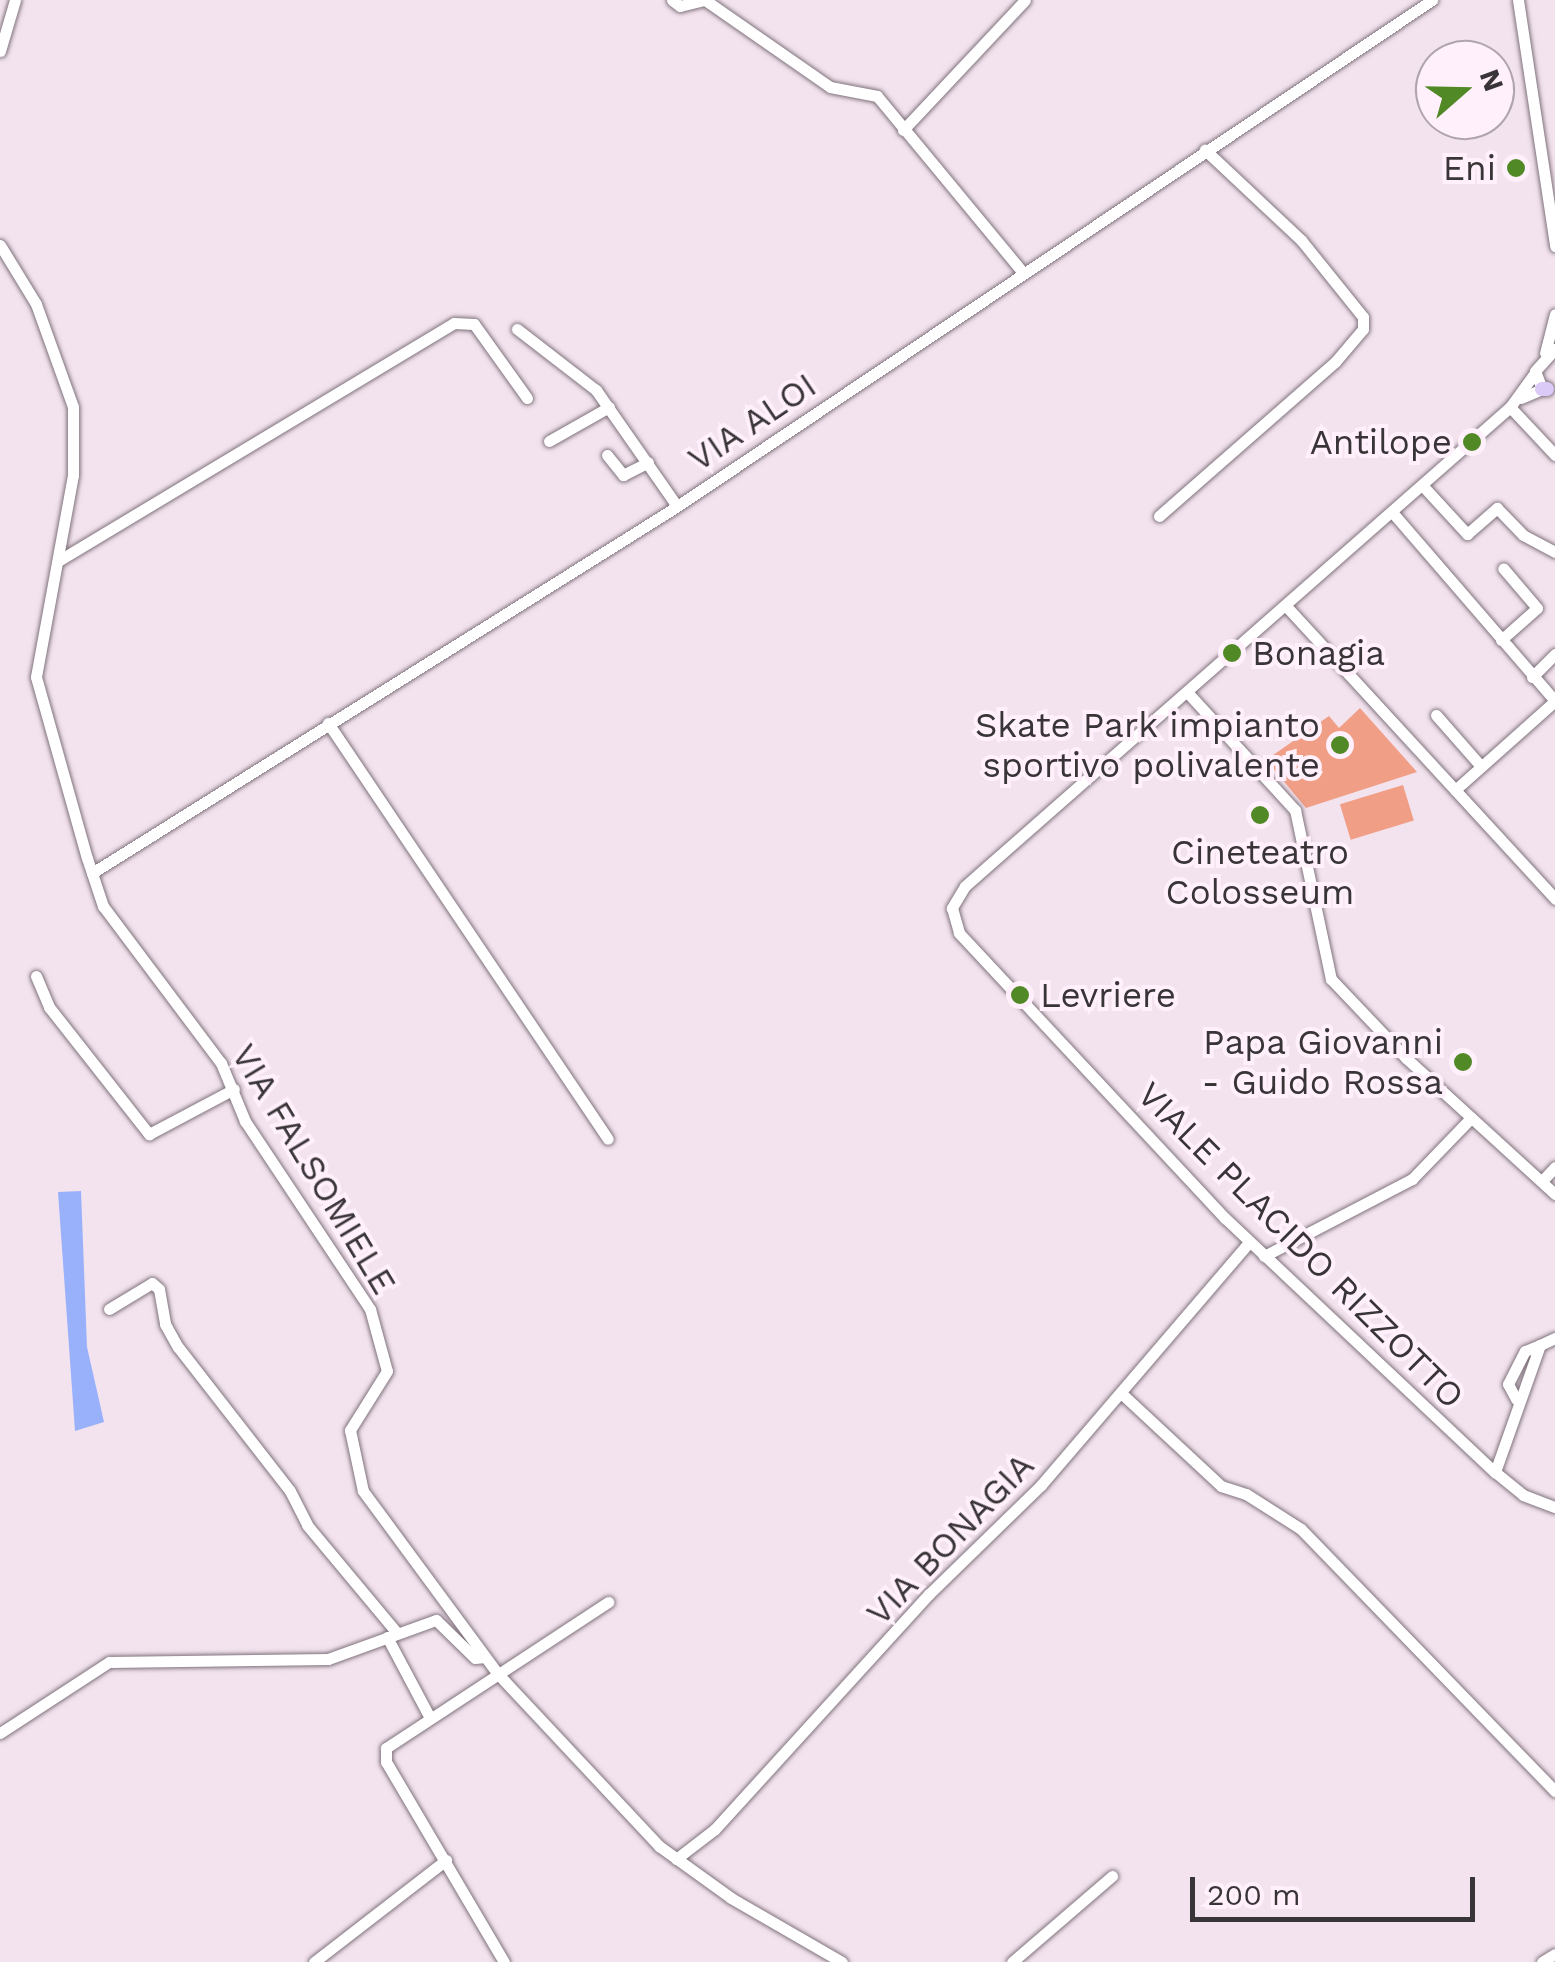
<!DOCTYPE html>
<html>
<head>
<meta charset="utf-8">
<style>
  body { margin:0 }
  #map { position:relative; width:1555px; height:1962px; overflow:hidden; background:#f2e3ee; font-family:"Work Sans",sans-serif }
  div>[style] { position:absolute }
  .green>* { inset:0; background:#f09e85; transform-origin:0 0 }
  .water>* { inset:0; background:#99b1fa }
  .roads { filter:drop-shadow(0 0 2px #80737d) drop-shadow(0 0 2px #80737d) }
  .minor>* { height:11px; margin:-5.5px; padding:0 5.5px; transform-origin:5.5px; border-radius:5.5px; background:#fff }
  .major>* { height:14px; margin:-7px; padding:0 7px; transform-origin:7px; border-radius:7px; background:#dbcaf7 }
  .dots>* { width:28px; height:28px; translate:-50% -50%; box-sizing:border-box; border:5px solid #fff0fb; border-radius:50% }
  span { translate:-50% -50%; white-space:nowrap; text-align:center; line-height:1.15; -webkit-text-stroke:8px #fff0fb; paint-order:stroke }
  .poi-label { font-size:35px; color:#393438 }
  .right { translate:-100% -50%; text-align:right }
  .left { translate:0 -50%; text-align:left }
  .street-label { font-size:35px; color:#393438 }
  .north { position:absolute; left:1415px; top:40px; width:100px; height:100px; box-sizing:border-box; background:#fff0fb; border:2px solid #b0a5ad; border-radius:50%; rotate:70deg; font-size:28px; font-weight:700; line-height:40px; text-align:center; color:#393438 }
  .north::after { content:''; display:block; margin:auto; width:35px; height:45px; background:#508926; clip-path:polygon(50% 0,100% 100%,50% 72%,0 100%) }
  .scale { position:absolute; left:1190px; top:1877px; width:285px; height:45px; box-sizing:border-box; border:5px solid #393438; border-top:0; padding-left:12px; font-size:30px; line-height:35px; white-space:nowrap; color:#393438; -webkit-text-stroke:8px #fff0fb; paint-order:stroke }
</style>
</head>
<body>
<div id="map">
  <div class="green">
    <i style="clip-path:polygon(1360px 708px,1417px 772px,1306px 808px,1266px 760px,1329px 716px,1339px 728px)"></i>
    <i style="left:1403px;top:785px;width:37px;height:66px;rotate:73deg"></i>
  </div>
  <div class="water">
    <i style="clip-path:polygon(81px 1191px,87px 1347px,104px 1422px,75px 1431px,58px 1192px)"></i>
  </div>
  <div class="roads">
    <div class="minor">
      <i style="left:672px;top:0;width:10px;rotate:37deg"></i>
      <i style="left:680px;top:6px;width:25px;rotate:-14deg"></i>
      <i style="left:705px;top:0;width:152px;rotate:34.8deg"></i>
      <i style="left:830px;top:87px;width:48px;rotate:10.8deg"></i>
      <i style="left:877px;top:96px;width:226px;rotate:50.4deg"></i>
      <i style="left:1518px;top:0;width:249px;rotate:81.4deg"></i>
      <i style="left:0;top:51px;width:53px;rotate:-73.6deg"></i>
      <i style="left:903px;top:130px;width:178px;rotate:-46.8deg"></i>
      <i style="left:0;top:245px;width:69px;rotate:58.6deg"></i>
      <i style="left:36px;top:304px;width:109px;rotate:70.2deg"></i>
      <i style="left:73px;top:407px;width:68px;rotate:90deg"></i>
      <i style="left:73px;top:475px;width:205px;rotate:100.4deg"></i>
      <i style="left:36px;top:677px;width:188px;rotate:74.3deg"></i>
      <i style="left:87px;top:858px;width:51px;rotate:71.6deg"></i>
      <i style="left:103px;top:906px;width:196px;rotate:53.1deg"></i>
      <i style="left:221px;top:1063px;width:63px;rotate:67.5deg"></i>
      <i style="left:245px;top:1121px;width:226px;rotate:56.4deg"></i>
      <i style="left:370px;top:1309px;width:64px;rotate:74.7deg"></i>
      <i style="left:387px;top:1371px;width:70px;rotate:122.1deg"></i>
      <i style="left:350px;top:1430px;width:62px;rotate:78deg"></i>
      <i style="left:363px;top:1491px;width:227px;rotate:53.6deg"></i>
      <i style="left:498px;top:1674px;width:236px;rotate:46.9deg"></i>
      <i style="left:659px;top:1846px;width:89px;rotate:35.8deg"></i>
      <i style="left:731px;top:1898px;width:128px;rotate:30deg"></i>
      <i style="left:517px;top:329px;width:100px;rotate:37.7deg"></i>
      <i style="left:596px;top:390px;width:141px;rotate:55.1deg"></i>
      <i style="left:1545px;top:353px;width:40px;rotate:-75.6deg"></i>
      <i style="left:1534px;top:374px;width:41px;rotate:126deg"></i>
      <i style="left:1510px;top:407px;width:726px;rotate:138.69deg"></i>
      <i style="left:965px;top:886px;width:26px;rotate:121deg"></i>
      <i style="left:952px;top:908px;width:26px;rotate:74deg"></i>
      <i style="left:959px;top:933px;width:390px;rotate:47deg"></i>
      <i style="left:1225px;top:1218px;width:371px;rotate:43.3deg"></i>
      <i style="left:1495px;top:1472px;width:36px;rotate:39deg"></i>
      <i style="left:1523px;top:1495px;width:34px;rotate:21deg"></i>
      <i style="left:1521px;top:398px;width:23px;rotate:-23deg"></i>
      <i style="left:1542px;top:389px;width:19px;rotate:-111deg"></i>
      <i style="left:1535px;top:371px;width:30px;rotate:-48deg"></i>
      <i style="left:1510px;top:407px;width:66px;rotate:46.8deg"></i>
      <i style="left:549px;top:441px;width:69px;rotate:-29.5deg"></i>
      <i style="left:607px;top:455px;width:26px;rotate:51deg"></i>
      <i style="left:623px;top:475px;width:28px;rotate:-27deg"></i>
      <i style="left:1422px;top:485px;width:67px;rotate:47.4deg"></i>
      <i style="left:1467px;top:534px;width:40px;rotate:-41deg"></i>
      <i style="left:1497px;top:508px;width:37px;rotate:46deg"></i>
      <i style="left:1523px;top:535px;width:36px;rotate:28deg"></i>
      <i style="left:1392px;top:512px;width:250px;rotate:49.2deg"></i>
      <i style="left:1159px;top:516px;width:234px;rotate:-41.2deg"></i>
      <i style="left:1335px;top:362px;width:43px;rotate:-49.7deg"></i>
      <i style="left:1363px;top:329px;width:12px;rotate:-90deg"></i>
      <i style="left:1363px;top:317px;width:99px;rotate:-128.8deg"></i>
      <i style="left:1301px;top:240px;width:132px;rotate:-136.8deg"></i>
      <i style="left:58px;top:561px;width:462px;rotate:-31deg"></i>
      <i style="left:454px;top:323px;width:20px;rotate:3deg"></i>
      <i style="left:474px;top:324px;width:91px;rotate:54.4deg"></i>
      <i style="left:1286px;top:606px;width:398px;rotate:47.4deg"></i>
      <i style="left:1501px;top:640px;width:48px;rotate:-41.6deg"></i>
      <i style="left:1537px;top:608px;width:52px;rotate:-130.4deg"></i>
      <i style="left:1532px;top:677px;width:33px;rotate:-45deg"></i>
      <i style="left:1188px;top:693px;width:159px;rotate:47.6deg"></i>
      <i style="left:1295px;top:810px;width:173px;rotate:78deg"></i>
      <i style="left:1331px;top:979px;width:109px;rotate:46.5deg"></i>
      <i style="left:1406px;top:1058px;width:202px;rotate:42.4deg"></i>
      <i style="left:1436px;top:715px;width:65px;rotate:48.7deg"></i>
      <i style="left:328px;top:723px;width:501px;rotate:56.06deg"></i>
      <i style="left:1455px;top:790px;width:134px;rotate:-41.7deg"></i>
      <i style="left:92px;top:873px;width:686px;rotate:-32.07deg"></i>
      <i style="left:673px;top:509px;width:914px;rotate:-33.85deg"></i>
      <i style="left:36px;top:976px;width:34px;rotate:67deg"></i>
      <i style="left:49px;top:1007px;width:162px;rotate:51.8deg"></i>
      <i style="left:149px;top:1134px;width:96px;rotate:-27.9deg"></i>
      <i style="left:1542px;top:1181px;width:19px;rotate:-47deg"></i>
      <i style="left:1264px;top:1256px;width:167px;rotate:-27.5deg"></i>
      <i style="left:1412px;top:1179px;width:85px;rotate:-46deg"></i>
      <i style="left:109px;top:1309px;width:50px;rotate:-31.2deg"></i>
      <i style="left:152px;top:1283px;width:9px;rotate:41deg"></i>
      <i style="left:159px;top:1289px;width:36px;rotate:80deg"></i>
      <i style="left:165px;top:1324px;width:26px;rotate:61deg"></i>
      <i style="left:178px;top:1347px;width:182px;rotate:52.1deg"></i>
      <i style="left:290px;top:1491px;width:38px;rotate:63deg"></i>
      <i style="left:307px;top:1525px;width:141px;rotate:50.2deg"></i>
      <i style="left:1121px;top:1393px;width:137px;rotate:42.9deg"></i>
      <i style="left:1221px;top:1486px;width:26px;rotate:18deg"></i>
      <i style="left:1246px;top:1494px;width:65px;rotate:32.5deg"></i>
      <i style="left:1301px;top:1529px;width:365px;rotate:45.9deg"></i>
      <i style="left:1516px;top:1399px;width:17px;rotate:-118deg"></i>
      <i style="left:1508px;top:1384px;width:37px;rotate:-63deg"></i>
      <i style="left:1525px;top:1351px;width:16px;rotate:-22deg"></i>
      <i style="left:1495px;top:1472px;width:135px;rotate:-70.5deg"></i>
      <i style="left:1540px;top:1345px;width:17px;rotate:-25deg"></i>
      <i style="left:387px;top:1637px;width:89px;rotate:62deg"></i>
      <i style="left:0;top:1733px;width:130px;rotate:-33.1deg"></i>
      <i style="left:109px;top:1662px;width:219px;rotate:-0.8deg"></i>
      <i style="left:328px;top:1659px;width:115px;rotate:-19.9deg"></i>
      <i style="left:436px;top:1620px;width:54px;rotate:44.3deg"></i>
      <i style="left:475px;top:1658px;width:10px;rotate:-6deg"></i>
      <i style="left:676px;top:1859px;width:49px;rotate:-37.6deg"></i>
      <i style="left:715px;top:1829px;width:318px;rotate:-47.7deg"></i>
      <i style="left:929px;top:1594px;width:156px;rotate:-44.2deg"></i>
      <i style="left:1041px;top:1485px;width:320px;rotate:-49.4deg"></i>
      <i style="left:314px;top:1962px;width:167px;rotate:-37.7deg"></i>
      <i style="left:504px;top:1962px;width:232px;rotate:-120.5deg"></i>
      <i style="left:386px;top:1762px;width:14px;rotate:-90deg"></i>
      <i style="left:386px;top:1748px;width:266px;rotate:-33.3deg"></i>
      <i style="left:1012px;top:1962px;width:132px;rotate:-40.7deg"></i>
      <i style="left:1542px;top:1962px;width:15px;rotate:-32deg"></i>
    </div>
    <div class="major">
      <i style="left:1542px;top:389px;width:5px"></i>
    </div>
  </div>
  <div class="dots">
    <i style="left:1516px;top:168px;background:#508926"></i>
    <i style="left:1472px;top:442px;background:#508926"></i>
    <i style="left:1232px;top:653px;background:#508926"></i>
    <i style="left:1340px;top:745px;background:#508926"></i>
    <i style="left:1260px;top:815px;background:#508926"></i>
    <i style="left:1020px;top:995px;background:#508926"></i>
    <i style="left:1463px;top:1062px;background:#508926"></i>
  </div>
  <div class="poi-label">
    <span class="right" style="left:1496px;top:168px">Eni</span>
    <span class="right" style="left:1452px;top:442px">Antilope</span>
    <span class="left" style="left:1252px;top:653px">Bonagia</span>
    <span class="right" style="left:1320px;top:745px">Skate Park impianto<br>sportivo polivalente</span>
    <span style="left:1260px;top:872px">Cineteatro<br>Colosseum</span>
    <span class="left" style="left:1040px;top:995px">Levriere</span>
    <span class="right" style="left:1443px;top:1062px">Papa Giovanni<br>- Guido Rossa</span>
  </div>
  <div class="street-label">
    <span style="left:752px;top:422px;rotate:-34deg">VIA ALOI</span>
    <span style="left:314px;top:1169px;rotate:59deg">VIA FALSOMIELE</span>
    <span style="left:1301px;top:1245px;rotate:45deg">VIALE PLACIDO RIZZOTTO</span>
    <span style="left:950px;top:1539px;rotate:-46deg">VIA BONAGIA</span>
  </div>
  <div class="north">N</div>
  <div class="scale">200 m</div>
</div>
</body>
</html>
